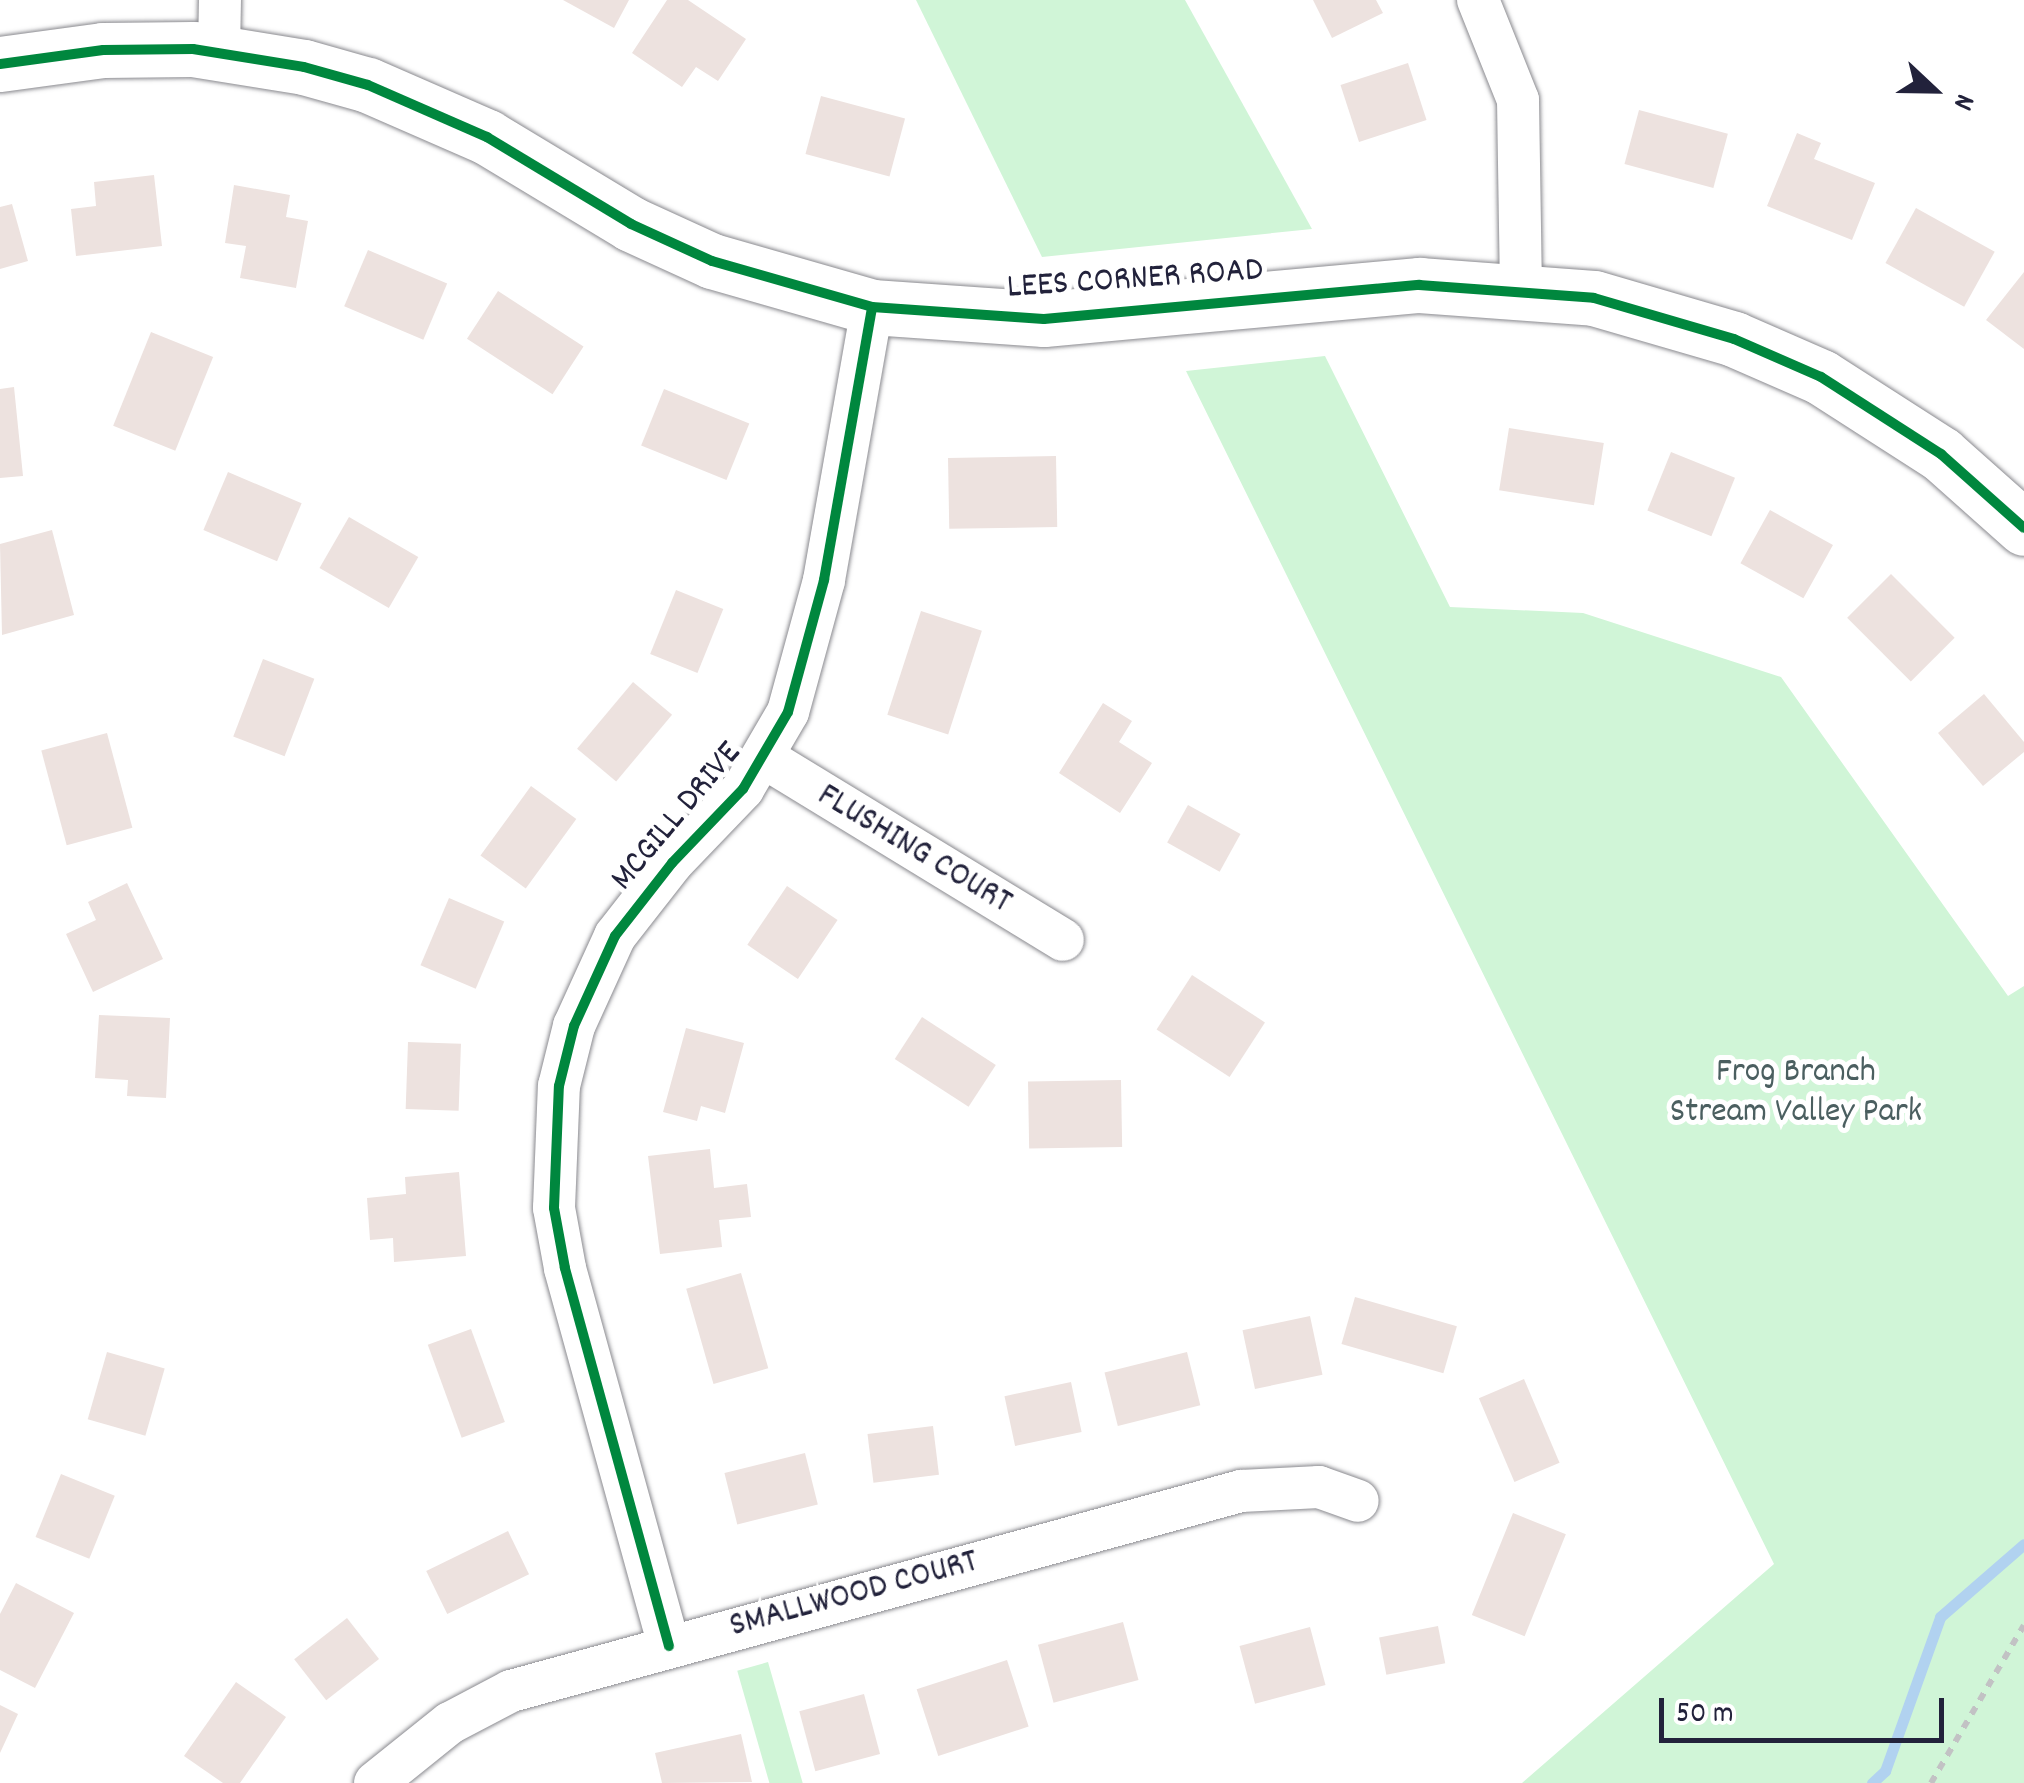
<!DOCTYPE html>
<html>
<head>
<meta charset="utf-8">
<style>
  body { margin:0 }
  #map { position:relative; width:2024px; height:1783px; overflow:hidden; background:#fff; font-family:Dekko,sans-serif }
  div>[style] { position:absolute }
  .green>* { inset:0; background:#d0f5d7; transform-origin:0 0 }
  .stream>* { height:11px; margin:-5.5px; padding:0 5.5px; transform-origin:5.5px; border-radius:5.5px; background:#b1d2f0 }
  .building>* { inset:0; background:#ede2df; transform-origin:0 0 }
  .path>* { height:6px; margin-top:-3px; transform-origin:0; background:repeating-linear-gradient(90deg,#c2c2c4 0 8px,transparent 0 16px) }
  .roads { filter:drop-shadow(0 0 2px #8a8a8f) drop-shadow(0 0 2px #8a8a8f) }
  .minor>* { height:42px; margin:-21px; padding:0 21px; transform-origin:21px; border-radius:21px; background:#fff }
  .tertiary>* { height:55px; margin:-27.5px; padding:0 27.5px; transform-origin:27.5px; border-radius:27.5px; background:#fff }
  .cycleway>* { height:10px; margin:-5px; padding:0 5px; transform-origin:5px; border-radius:5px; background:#00873e }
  span { translate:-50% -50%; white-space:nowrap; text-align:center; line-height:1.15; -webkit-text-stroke:10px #fff; paint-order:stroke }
  .street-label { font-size:35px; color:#22223b }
  .park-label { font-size:35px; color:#4b5f60 }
  .north { position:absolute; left:1884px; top:40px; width:100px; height:100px; -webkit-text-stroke:8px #fff; paint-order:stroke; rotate:112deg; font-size:28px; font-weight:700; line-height:40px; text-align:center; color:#22223b }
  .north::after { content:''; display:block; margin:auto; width:35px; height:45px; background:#22223b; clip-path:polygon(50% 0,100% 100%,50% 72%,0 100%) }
  .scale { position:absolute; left:1659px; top:1698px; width:285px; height:45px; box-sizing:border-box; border:5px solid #22223b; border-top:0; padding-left:12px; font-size:30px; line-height:35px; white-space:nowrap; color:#22223b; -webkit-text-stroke:8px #fff; paint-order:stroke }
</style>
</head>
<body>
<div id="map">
  <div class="green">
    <i style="clip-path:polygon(916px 0,1185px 0,1312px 229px,1042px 257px)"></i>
    <i style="clip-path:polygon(1325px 356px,1450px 607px,1583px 613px,1781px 677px,2008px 996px,2024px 986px,2024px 1783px,1522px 1783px,1774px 1564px,1186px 371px)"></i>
    <i style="left:768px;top:1662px;width:126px;height:32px;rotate:74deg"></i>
  </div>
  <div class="stream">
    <i style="left:1872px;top:1783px;width:18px;rotate:-43deg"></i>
    <i style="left:1885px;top:1771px;width:164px;rotate:-70.3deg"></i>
    <i style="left:1940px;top:1617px;width:111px;rotate:-41deg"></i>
  </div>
  <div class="building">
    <i style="clip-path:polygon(563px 0,629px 0,614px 28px)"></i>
    <i style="clip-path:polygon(667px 0,688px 0,746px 39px,718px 81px,696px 67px,682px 87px,632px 53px)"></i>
    <i style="clip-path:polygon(1313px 0,1376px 0,1383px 13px,1332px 38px)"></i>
    <i style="left:1408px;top:63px;width:60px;height:71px;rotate:72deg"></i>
    <i style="left:821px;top:96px;width:87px;height:60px;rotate:15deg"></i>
    <i style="left:1639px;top:110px;width:92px;height:56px;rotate:15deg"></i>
    <i style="clip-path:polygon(1797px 133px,1821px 143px,1814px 159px,1875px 183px,1852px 240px,1767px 206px)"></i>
    <i style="clip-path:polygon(154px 175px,162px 246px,76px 256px,71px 209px,96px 206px,94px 182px)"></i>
    <i style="clip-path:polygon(234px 185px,290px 195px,286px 217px,308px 221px,296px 288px,240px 278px,246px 246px,225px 243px)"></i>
    <i style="clip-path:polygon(12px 204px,28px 261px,0 269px,0 207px)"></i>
    <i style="left:1916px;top:208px;width:90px;height:63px;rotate:29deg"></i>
    <i style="left:368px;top:250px;width:86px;height:61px;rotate:23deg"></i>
    <i style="clip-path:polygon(2024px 272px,2024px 349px,1986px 320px)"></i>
    <i style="left:498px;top:291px;width:102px;height:57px;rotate:33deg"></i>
    <i style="left:151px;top:332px;width:67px;height:101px;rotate:22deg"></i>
    <i style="clip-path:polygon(14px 387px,23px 476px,0 478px,0 389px)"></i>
    <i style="left:664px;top:389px;width:92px;height:61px;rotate:22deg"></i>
    <i style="left:1509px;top:428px;width:96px;height:63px;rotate:9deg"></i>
    <i style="left:1671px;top:452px;width:69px;height:63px;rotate:22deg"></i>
    <i style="left:1056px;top:456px;width:71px;height:108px;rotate:89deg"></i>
    <i style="left:228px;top:472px;width:80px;height:63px;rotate:23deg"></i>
    <i style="left:1770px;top:510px;width:72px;height:61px;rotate:29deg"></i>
    <i style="left:349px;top:517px;width:80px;height:59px;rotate:30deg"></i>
    <i style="clip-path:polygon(52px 530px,74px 615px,2px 635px,0 544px)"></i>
    <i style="left:1891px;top:574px;width:90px;height:62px;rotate:45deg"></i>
    <i style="left:676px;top:590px;width:51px;height:69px;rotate:22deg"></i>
    <i style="left:921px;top:611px;width:64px;height:109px;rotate:18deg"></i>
    <i style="left:263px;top:659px;width:55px;height:83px;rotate:21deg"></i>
    <i style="left:633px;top:682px;width:51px;height:87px;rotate:40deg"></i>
    <i style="clip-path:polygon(1984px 694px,2024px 742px,2024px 752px,1983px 786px,1938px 733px)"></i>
    <i style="clip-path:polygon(1103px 703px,1132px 721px,1119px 742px,1152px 763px,1120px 813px,1059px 773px)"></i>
    <i style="left:107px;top:733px;width:98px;height:68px;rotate:75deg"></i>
    <i style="left:531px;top:786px;width:56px;height:86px;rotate:36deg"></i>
    <i style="left:1188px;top:805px;width:60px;height:43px;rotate:29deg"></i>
    <i style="clip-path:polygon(127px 883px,163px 959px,93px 992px,66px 934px,96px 920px,88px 902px)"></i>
    <i style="left:787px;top:886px;width:61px;height:71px;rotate:34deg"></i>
    <i style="left:449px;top:898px;width:60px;height:73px;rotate:23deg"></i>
    <i style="left:1192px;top:975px;width:87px;height:65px;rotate:33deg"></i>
    <i style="clip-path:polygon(99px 1015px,170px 1018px,166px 1098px,127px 1096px,128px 1080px,95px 1078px)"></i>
    <i style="left:922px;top:1017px;width:88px;height:50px;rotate:33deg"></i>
    <i style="clip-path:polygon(686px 1028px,744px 1043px,725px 1113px,701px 1106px,697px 1121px,663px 1112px)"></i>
    <i style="left:408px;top:1042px;width:53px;height:67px;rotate:2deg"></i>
    <i style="left:1121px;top:1080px;width:67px;height:93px;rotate:89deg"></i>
    <i style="clip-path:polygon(710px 1149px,714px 1188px,747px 1184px,751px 1217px,719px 1220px,722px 1247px,660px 1254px,648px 1156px)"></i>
    <i style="clip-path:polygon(459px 1172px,466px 1256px,394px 1262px,393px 1238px,370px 1240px,367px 1198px,406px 1194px,405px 1177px)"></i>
    <i style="left:741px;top:1273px;width:99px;height:57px;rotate:74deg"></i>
    <i style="left:1355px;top:1297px;width:106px;height:49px;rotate:16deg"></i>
    <i style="left:1310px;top:1316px;width:60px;height:69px;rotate:78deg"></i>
    <i style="left:471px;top:1329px;width:99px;height:46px;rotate:70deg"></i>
    <i style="left:107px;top:1352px;width:60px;height:70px;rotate:16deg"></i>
    <i style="left:1187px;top:1352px;width:55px;height:85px;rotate:76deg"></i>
    <i style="left:1524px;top:1379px;width:91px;height:49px;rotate:67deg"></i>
    <i style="left:1071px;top:1382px;width:51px;height:68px;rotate:78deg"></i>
    <i style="left:933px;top:1426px;width:49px;height:66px;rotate:83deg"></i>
    <i style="left:805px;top:1453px;width:53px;height:83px;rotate:76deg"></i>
    <i style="left:61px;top:1474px;width:58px;height:68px;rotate:22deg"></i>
    <i style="left:1513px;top:1513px;width:57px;height:110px;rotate:22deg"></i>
    <i style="left:508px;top:1531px;width:48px;height:91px;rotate:64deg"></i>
    <i style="clip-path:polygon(16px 1583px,74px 1613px,35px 1688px,0 1670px,0 1614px)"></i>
    <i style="left:347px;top:1618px;width:52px;height:67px;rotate:52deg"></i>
    <i style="left:1123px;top:1622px;width:60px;height:88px;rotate:75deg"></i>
    <i style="left:1438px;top:1626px;width:38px;height:60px;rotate:79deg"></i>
    <i style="left:1310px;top:1627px;width:60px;height:73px;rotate:75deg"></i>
    <i style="left:1007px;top:1660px;width:70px;height:95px;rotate:72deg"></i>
    <i style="clip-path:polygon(236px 1682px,286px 1717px,240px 1783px,223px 1783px,184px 1756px)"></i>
    <i style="left:864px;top:1694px;width:62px;height:67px;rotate:75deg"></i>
    <i style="clip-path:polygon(0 1705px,18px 1714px,0 1753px)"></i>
    <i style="clip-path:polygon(741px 1734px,752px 1782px,662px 1783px,655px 1753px)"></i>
  </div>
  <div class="path">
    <i style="left:1931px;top:1783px;width:183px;rotate:-59.5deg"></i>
  </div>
  <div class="roads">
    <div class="minor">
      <i style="left:1478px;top:0;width:108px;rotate:68.2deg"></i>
      <i style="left:1518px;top:100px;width:193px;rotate:89.1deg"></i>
      <i style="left:219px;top:51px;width:51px;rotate:-88.9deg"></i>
      <i style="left:765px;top:758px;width:349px;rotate:31.4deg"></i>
      <i style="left:669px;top:1646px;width:392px;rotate:-105.4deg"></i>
      <i style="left:565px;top:1268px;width:61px;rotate:-100.4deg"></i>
      <i style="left:554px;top:1208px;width:122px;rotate:-87.7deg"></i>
      <i style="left:559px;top:1086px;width:62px;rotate:-76deg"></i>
      <i style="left:574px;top:1026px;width:99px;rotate:-65.5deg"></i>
      <i style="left:615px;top:936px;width:93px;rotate:-52deg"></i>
      <i style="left:672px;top:863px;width:103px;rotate:-46.2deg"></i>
      <i style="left:743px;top:789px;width:89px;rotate:-59.7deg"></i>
      <i style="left:788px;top:712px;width:137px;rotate:-74.7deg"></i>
      <i style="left:824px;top:580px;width:277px;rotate:-80deg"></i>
      <i style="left:375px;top:1783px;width:96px;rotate:-38.7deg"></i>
      <i style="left:450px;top:1723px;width:69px;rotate:-27.7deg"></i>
      <i style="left:511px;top:1691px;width:757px;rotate:-15.32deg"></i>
      <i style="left:1241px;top:1491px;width:78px;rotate:-2.9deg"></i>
      <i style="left:1319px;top:1487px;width:41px;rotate:19.7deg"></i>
    </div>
    <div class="tertiary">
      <i style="left:0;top:64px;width:104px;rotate:-7.7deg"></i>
      <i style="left:103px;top:50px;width:90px;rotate:-0.6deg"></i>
      <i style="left:193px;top:49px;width:112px;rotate:9.2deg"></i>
      <i style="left:304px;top:67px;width:66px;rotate:15.7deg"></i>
      <i style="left:368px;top:85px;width:130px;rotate:23.6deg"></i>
      <i style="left:487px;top:137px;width:168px;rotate:31.1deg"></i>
      <i style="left:631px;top:224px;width:89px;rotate:24.6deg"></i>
      <i style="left:712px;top:261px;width:166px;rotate:16deg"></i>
      <i style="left:872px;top:307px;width:172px;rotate:4deg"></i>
      <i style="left:1044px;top:319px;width:377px;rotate:-5.2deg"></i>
      <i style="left:1419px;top:285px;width:175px;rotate:4.2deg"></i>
      <i style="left:1594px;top:298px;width:146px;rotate:16.3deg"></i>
      <i style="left:1734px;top:339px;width:95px;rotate:23.6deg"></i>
      <i style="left:1821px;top:377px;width:143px;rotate:32.7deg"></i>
      <i style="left:1941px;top:454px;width:111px;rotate:41.7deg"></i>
    </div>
  </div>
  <div class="cycleway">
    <i style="left:0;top:64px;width:104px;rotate:-7.7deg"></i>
    <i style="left:103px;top:50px;width:90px;rotate:-0.6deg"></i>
    <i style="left:193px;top:49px;width:112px;rotate:9.2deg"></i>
    <i style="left:304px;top:67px;width:66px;rotate:15.7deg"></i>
    <i style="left:368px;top:85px;width:130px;rotate:23.6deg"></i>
    <i style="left:487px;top:137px;width:168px;rotate:31.1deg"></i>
    <i style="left:631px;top:224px;width:89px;rotate:24.6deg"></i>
    <i style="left:712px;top:261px;width:166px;rotate:16deg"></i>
    <i style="left:872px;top:307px;width:172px;rotate:4deg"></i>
    <i style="left:1044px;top:319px;width:377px;rotate:-5.2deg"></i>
    <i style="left:1419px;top:285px;width:175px;rotate:4.2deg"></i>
    <i style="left:1594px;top:298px;width:146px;rotate:16.3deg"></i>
    <i style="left:1734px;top:339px;width:95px;rotate:23.6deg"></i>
    <i style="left:1821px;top:377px;width:143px;rotate:32.7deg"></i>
    <i style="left:1941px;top:454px;width:111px;rotate:41.7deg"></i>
    <i style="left:669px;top:1646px;width:392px;rotate:-105.4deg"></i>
    <i style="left:565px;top:1268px;width:61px;rotate:-100.4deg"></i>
    <i style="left:554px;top:1208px;width:122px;rotate:-87.7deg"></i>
    <i style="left:559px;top:1086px;width:62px;rotate:-76deg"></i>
    <i style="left:574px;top:1026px;width:99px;rotate:-65.5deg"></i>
    <i style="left:615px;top:936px;width:93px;rotate:-52deg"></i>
    <i style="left:672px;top:863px;width:103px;rotate:-46.2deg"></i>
    <i style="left:743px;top:789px;width:89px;rotate:-59.7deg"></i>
    <i style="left:788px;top:712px;width:137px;rotate:-74.7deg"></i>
    <i style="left:824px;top:580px;width:277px;rotate:-80deg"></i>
  </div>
  <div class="street-label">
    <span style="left:1135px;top:280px;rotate:-4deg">LEES CORNER ROAD</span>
    <span style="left:677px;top:817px;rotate:-50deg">MCGILL DRIVE</span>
    <span style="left:914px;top:850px;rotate:31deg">FLUSHING COURT</span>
    <span style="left:854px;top:1595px;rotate:-15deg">SMALLWOOD COURT</span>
  </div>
  <div class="park-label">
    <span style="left:1796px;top:1093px">Frog Branch<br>Stream Valley Park</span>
  </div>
  <div class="north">N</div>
  <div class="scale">50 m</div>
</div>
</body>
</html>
